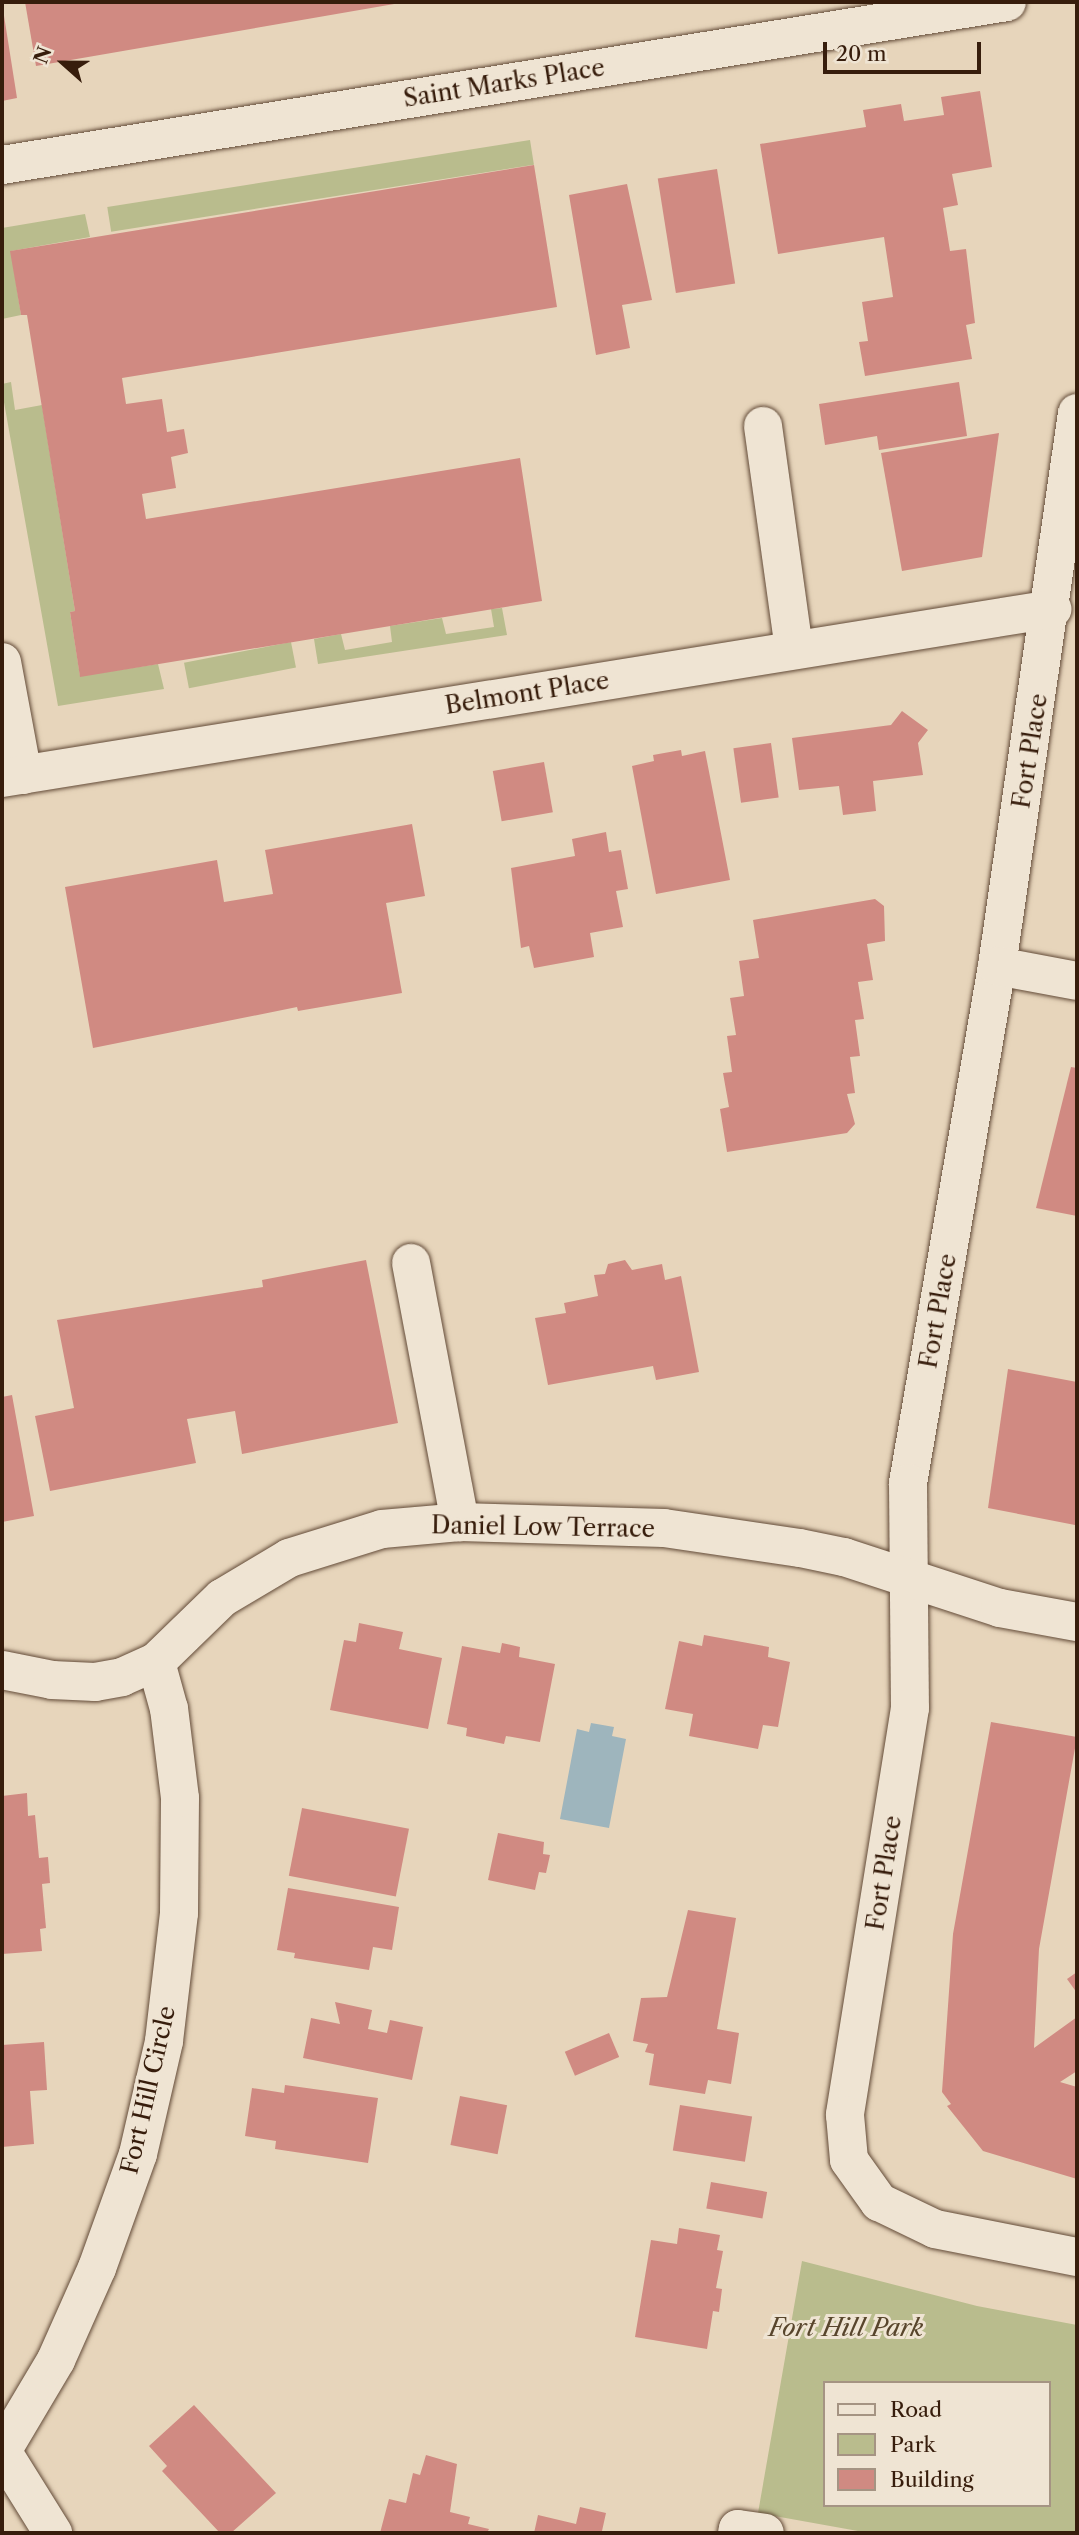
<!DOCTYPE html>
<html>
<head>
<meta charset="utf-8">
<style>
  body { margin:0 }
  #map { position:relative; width:1079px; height:2535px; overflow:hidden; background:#e7d5bb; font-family:"Libre Caslon Text",serif }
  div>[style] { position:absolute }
  .green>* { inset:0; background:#b9bc8d; transform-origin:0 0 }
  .water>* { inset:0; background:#9eb5bd }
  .building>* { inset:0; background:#d08a82; transform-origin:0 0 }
  .roads { filter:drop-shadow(0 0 2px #634b38) drop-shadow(0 0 2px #634b38) }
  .minor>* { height:38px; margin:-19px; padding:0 19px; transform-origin:19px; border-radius:19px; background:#efe4d3 }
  span { translate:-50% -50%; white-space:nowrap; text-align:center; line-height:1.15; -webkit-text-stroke:6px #efe4d3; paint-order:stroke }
  .street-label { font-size:24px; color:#371d0c }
  .park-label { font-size:24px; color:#58452c; font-style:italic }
  .frame { position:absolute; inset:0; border:4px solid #371d0c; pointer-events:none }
  .legend { position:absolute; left:823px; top:2381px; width:228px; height:126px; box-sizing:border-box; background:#efe4d3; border:2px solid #a59483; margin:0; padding:9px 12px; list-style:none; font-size:21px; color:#371d0c }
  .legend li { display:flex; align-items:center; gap:14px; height:35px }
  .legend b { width:35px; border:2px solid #a59483 }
  .north { position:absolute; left:28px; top:28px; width:70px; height:70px; -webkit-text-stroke:5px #efe4d3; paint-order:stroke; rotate:291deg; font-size:19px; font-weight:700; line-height:28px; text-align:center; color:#371d0c }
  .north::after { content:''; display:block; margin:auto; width:24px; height:32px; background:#371d0c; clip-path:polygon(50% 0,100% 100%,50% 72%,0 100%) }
  .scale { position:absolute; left:823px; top:42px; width:158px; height:32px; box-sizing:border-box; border:4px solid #371d0c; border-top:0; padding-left:9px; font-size:21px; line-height:24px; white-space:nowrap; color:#371d0c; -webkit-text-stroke:5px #efe4d3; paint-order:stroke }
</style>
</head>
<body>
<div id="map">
  <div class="green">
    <i style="left:530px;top:140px;width:25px;height:428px;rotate:81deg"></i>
    <i style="clip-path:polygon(85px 214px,90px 237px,11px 251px,21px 315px,2px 319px,2px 228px)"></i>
    <i style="clip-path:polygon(11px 382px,15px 410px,42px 405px,75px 611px,70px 612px,80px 676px,158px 664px,164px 689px,58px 706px,2px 391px,2px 384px)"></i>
    <i style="clip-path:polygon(502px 608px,507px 635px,318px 664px,314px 639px,341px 634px,345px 650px,392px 642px,390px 626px,442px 618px,446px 634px,494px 627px,491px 609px)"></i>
    <i style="left:291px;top:642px;width:26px;height:109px;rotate:79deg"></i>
    <i style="clip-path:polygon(evenodd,802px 2261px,977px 2306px,1077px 2325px,1077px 2533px,869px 2533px,758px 2513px,802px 2261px,825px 2383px,1049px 2383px,1049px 2505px,825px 2505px,825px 2383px)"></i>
  </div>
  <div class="water">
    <i style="clip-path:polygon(591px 1723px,614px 1727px,612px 1736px,626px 1739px,609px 1828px,560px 1819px,577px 1729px,589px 1732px)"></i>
  </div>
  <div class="building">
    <i style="clip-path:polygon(25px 2px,400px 2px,400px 3px,36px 66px)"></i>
    <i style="clip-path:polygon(2px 3px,17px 98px,2px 101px)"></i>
    <i style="clip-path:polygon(980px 91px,992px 167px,952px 174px,958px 205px,943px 208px,950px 251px,966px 249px,975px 323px,966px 325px,972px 359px,865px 376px,859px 342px,868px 341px,862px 302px,893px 297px,884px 237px,778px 254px,760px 144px,866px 127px,863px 110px,901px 104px,904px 121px,944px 115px,941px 97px)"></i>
    <i style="clip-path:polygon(534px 165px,557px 307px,122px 378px,126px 404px,162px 399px,167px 432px,184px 429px,188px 453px,171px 457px,176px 488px,142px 494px,146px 519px,520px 458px,542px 601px,80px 677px,70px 612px,75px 611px,27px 315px,21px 315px,10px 251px)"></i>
    <i style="left:717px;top:169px;width:116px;height:60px;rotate:81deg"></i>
    <i style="clip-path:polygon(627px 184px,652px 300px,622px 305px,630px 348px,596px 355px,569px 195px)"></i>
    <i style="clip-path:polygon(959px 382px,967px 436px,879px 450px,877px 436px,825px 445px,819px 404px)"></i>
    <i style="clip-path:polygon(999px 433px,982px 557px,902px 571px,881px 453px)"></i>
    <i style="clip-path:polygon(902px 711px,928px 730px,918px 743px,923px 775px,873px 781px,876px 811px,843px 815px,839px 786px,799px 790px,792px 738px,891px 725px)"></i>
    <i style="left:771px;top:743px;width:55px;height:38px;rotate:82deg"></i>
    <i style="clip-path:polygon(681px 750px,682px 756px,705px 751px,730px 880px,656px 894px,632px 766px,654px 761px,653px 755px)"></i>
    <i style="left:544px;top:762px;width:51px;height:52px;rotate:80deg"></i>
    <i style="clip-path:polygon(412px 824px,425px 896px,386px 903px,402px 993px,298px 1011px,297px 1007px,93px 1048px,65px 887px,217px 860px,224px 902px,273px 894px,265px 850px)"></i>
    <i style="clip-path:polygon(606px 832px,609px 852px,621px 850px,628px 889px,616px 891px,623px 927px,590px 933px,594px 957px,534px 968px,529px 946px,521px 948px,511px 868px,575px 856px,572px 839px)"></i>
    <i style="clip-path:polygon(875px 899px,884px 906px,885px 941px,867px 944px,873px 980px,858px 982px,864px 1019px,855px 1020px,860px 1056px,850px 1057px,855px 1093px,847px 1094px,855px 1124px,847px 1133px,727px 1152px,720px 1109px,729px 1107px,723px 1073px,732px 1072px,727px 1036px,736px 1035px,730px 998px,744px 996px,739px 961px,759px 958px,753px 920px)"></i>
    <i style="clip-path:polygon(1071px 1067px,1077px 1068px,1077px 1216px,1036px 1208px)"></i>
    <i style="clip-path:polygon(366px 1260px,398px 1423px,242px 1454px,235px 1411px,187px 1419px,196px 1463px,50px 1491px,35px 1416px,74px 1408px,57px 1320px,263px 1287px,262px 1280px)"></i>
    <i style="clip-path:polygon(625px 1260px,632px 1270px,662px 1264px,665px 1280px,681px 1276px,699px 1372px,656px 1380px,653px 1366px,548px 1385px,535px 1318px,566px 1313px,564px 1303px,598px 1296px,594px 1275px,605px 1274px,608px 1264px)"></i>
    <i style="clip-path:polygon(1008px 1369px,1077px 1382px,1075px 1525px,988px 1508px)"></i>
    <i style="clip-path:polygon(12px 1395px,34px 1516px,2px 1522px,2px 1397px)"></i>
    <i style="clip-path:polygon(359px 1623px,403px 1632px,399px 1649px,442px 1658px,428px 1729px,330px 1710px,344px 1640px,356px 1642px)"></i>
    <i style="clip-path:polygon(704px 1635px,769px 1647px,768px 1657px,790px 1662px,778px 1727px,763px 1725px,758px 1749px,689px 1736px,693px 1714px,665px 1709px,679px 1641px,702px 1646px)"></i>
    <i style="clip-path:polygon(502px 1643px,520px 1647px,519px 1657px,555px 1664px,540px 1742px,506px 1736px,504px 1744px,466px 1736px,467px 1728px,447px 1724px,462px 1646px,500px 1653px)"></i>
    <i style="clip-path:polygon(991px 1722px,1077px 1737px,1039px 1949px,1034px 2048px,1077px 2017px,1077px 2071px,1060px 2082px,1077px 2087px,1077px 2179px,983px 2151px,947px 2106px,951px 2104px,942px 2092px,953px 1934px)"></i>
    <i style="clip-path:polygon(27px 1793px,28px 1816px,35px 1815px,39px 1858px,48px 1857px,50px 1883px,42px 1884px,46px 1928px,40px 1929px,42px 1951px,2px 1954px,2px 1796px)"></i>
    <i style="left:302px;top:1808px;width:109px;height:69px;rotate:11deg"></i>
    <i style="clip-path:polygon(498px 1833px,544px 1842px,543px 1854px,550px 1855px,546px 1873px,539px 1872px,535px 1890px,488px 1880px)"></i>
    <i style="clip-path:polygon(288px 1888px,399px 1907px,392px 1950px,373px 1947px,369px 1970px,294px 1958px,295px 1953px,277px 1950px)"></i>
    <i style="clip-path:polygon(688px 1910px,736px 1918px,717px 2029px,739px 2033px,731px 2084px,708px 2080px,705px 2094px,649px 2085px,654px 2054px,645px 2052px,648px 2044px,633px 2041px,641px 1998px,667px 1997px)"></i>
    <i style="clip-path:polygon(1077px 1972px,1077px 1993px,1067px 1979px)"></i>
    <i style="clip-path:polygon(335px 2002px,372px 2010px,368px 2029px,387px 2033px,390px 2020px,423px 2027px,412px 2080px,303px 2058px,311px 2018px,340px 2024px)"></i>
    <i style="left:609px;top:2033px;width:26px;height:48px;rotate:67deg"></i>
    <i style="clip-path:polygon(44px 2042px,47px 2090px,30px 2091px,34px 2144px,2px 2147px,2px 2045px)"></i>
    <i style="clip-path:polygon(285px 2085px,378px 2098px,368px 2163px,275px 2149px,276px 2141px,245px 2136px,252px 2088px,284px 2093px)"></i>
    <i style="left:460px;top:2096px;width:48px;height:50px;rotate:11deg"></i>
    <i style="left:680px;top:2105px;width:73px;height:46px;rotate:9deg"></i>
    <i style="left:711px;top:2182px;width:57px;height:27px;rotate:10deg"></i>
    <i style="clip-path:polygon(679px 2228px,720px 2235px,717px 2250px,723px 2251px,716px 2288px,722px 2289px,719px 2312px,713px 2311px,707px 2349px,635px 2337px,651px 2240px,677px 2244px)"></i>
    <i style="clip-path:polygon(194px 2405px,276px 2493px,231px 2533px,220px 2533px,162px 2471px,167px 2466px,149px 2446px)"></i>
    <i style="clip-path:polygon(426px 2455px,457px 2464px,450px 2512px,470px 2517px,468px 2524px,489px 2529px,487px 2533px,380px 2533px,389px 2499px,406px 2503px,413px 2473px,420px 2475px)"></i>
    <i style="clip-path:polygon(580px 2507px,606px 2513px,602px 2531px,608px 2533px,534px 2533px,538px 2515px,576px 2524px)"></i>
  </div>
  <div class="roads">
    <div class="minor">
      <i style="left:2px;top:165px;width:1018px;rotate:-9.21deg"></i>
      <i style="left:1077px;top:413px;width:559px;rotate:98.23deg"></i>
      <i style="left:997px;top:966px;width:525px;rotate:99.77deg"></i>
      <i style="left:908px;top:1483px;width:225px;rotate:89.5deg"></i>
      <i style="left:910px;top:1708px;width:412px;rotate:99.1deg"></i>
      <i style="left:845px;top:2115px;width:45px;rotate:84.9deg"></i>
      <i style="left:849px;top:2160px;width:52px;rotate:54.5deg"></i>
      <i style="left:879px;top:2202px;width:62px;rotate:25.7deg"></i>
      <i style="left:935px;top:2229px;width:145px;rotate:11.2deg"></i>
      <i style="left:763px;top:426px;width:226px;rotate:82.1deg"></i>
      <i style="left:2px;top:662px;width:115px;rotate:79.5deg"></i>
      <i style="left:2px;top:778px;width:1064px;rotate:-9.14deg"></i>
      <i style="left:997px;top:966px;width:81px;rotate:10.6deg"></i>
      <i style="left:411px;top:1263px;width:264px;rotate:79.3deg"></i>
      <i style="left:2px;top:1670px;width:51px;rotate:11.3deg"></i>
      <i style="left:52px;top:1680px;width:43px;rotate:2.7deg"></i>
      <i style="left:95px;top:1682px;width:27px;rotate:-10deg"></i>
      <i style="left:122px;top:1677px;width:37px;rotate:-24deg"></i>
      <i style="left:156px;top:1662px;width:92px;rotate:-44.1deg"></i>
      <i style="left:222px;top:1598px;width:78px;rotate:-30.8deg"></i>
      <i style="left:289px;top:1558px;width:97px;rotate:-17.3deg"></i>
      <i style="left:382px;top:1529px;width:78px;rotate:-5.1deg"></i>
      <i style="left:460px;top:1522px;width:204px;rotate:1.7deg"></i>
      <i style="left:664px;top:1528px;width:137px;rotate:8.4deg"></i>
      <i style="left:800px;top:1548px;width:45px;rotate:11.6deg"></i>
      <i style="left:844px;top:1557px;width:164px;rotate:18.1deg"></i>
      <i style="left:1000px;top:1608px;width:78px;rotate:10.3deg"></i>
      <i style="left:2px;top:2451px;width:106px;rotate:-59.3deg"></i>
      <i style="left:56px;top:2360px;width:101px;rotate:-66deg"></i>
      <i style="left:97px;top:2268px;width:121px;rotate:-70.2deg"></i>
      <i style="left:138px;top:2154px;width:116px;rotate:-77deg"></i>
      <i style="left:164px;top:2041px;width:129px;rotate:-83.3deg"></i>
      <i style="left:179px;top:1913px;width:115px;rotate:-89.5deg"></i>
      <i style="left:180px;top:1798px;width:90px;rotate:-97deg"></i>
      <i style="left:169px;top:1709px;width:49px;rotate:-105.5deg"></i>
      <i style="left:2px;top:2451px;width:97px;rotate:58.1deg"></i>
      <i style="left:737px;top:2533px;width:4px;rotate:-76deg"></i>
      <i style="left:738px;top:2529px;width:27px;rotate:8deg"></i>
    </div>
  </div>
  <div class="street-label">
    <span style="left:504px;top:83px;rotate:-9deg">Saint Marks Place</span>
    <span style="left:527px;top:693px;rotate:-9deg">Belmont Place</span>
    <span style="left:1030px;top:751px;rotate:-81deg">Fort Place</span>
    <span style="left:938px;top:1311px;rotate:-80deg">Fort Place</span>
    <span style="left:543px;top:1527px;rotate:1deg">Daniel Low Terrace</span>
    <span style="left:884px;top:1873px;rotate:-81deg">Fort Place</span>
    <span style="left:148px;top:2090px;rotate:-77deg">Fort Hill Circle</span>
  </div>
  <div class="park-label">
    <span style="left:846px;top:2328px">Fort Hill Park</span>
  </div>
  <div class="frame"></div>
  <ul class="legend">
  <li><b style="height:9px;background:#efe4d3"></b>Road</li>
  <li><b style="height:19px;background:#b9bc8d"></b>Park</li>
  <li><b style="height:19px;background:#d08a82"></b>Building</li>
  </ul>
  <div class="north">N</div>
  <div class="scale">20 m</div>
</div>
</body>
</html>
